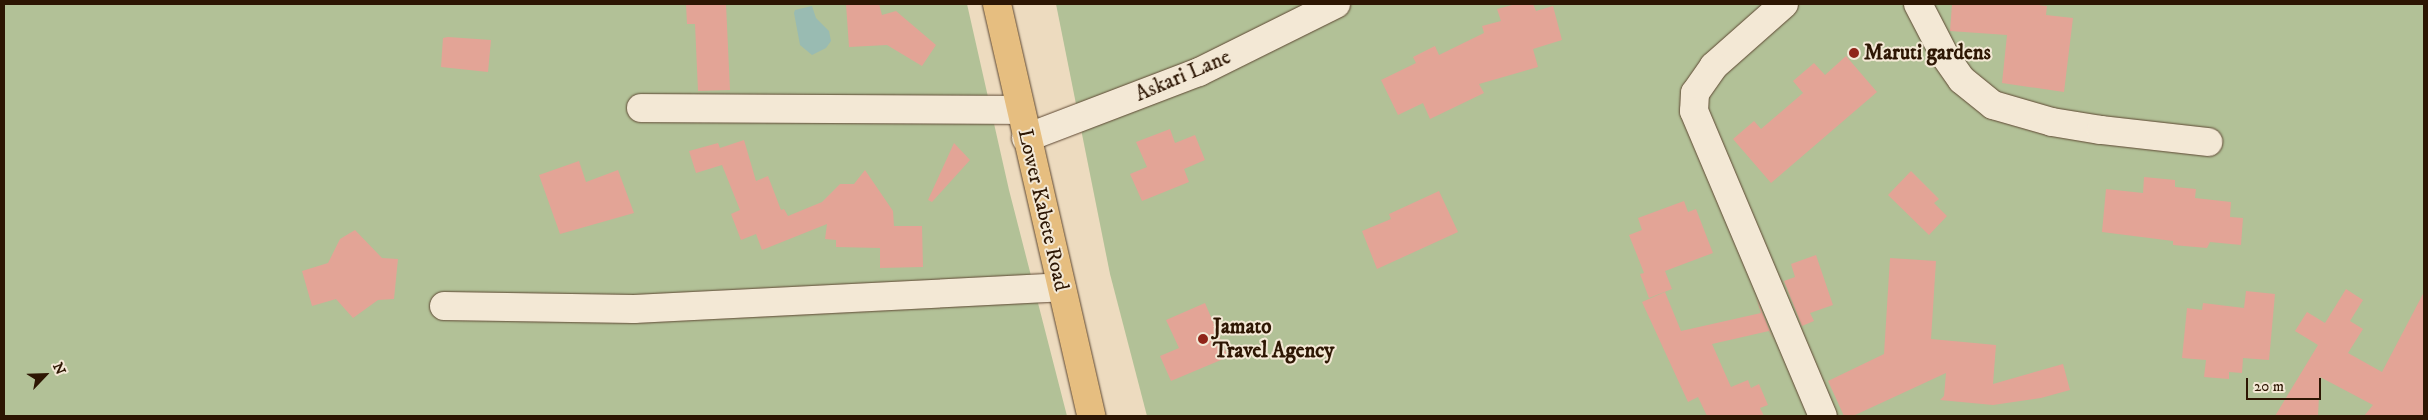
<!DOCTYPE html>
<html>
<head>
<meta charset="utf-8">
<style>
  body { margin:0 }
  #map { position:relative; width:2428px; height:420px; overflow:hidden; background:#eddbbf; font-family:"IM FELL DW Pica",serif }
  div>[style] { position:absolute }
  .green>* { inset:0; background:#b2c197 }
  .water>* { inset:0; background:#99bbb2 }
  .building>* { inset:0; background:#e3a496 }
  .roads { filter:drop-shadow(0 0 1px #5d4732) drop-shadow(0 0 1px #5d4732) }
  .minor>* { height:28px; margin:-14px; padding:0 14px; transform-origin:14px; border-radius:14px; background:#f3e8d5 }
  .major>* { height:28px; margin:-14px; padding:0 14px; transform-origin:14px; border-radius:14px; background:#e6be80 }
  .dots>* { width:14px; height:14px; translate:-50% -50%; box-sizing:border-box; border:2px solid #f3e8d5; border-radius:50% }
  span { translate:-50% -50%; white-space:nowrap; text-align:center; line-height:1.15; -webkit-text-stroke:4px #f3e8d5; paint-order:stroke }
  .poi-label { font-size:21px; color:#2d1603; font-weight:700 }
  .left { translate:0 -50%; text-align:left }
  .street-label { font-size:21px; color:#2d1603 }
  .frame { position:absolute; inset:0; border:5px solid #2d1603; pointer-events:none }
  .north { position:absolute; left:20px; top:350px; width:50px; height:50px; -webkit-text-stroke:4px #f3e8d5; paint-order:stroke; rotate:66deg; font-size:14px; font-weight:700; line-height:20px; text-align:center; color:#2d1603 }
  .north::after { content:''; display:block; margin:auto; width:18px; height:22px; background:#2d1603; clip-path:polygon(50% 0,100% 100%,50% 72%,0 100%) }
  .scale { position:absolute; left:2246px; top:378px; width:75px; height:22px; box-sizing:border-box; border:2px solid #2d1603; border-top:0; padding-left:6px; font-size:15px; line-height:18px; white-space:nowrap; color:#2d1603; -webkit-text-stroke:4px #f3e8d5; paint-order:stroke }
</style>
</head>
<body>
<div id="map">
  <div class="green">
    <i style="clip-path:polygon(4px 4px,967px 4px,1009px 190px,1067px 416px,4px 416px)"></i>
    <i style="clip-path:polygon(1056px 4px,2424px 4px,2424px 416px,1147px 416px,1110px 274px)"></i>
  </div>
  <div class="water">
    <i style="clip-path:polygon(812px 6px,816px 18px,829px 31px,831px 41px,826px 48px,812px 55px,800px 45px,794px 13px,795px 10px)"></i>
  </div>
  <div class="building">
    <i style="clip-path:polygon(686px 4px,726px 4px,730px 90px,698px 91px,695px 24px,687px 24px)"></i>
    <i style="clip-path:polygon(846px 4px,879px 4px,882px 15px,896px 11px,936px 45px,922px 66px,887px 45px,849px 47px)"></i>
    <i style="clip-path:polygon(1516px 4px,1533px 4px,1536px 11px,1553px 6px,1562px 40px,1533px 49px,1538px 67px,1479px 84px,1484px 93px,1430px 119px,1423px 103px,1398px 115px,1381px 80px,1416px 63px,1413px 57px,1435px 46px,1439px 55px,1484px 33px,1482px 26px,1501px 21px,1497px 9px)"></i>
    <i style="clip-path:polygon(1952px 4px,2030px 4px,2047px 6px,2046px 15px,2073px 18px,2064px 92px,2002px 83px,2007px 35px,1950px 31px)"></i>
    <i style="clip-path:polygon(448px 37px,491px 40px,488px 72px,441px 67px,443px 38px)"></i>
    <i style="clip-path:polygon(1846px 56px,1877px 92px,1771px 183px,1733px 139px,1754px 121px,1761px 129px,1803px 93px,1793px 81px,1814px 63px,1825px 75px)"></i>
    <i style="clip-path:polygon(1170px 129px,1175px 143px,1195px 135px,1205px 160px,1184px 169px,1189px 182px,1142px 201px,1130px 174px,1147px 167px,1136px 142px)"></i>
    <i style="clip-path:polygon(744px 140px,756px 181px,768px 176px,781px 210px,784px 209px,788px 216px,822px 202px,840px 184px,854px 184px,865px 170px,893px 211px,894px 226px,922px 226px,923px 267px,880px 268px,880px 248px,836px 247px,836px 240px,825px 239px,827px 224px,762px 250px,756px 234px,741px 240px,731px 214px,740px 210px,722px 165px,696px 173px,689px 151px,718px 143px,720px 148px)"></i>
    <i style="clip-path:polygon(954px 143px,970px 160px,932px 202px,928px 200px)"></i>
    <i style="clip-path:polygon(579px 161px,586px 182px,618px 170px,634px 213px,560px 234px,539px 175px)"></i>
    <i style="clip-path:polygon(1911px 171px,1939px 199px,1934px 203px,1947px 216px,1929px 235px,1888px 195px)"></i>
    <i style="clip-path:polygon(2144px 177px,2175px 180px,2175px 187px,2196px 189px,2195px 198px,2231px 202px,2230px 217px,2243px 218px,2241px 245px,2210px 242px,2207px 248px,2173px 245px,2173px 241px,2102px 232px,2106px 189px,2143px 193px)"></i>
    <i style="clip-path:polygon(1439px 191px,1458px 232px,1377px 269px,1362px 231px,1391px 219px,1389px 214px)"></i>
    <i style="clip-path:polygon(1684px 201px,1688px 212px,1696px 209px,1713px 253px,1665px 271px,1672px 289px,1649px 298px,1640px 274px,1644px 273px,1629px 235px,1642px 230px,1638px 218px)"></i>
    <i style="clip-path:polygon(355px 230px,382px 258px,398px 259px,394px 299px,378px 300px,353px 318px,336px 299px,312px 306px,302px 271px,328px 263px,340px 239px)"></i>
    <i style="clip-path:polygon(1816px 255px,1833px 305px,1810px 313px,1814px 321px,1802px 326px,1784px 281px,1795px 277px,1791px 264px)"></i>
    <i style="clip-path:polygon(1890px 258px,1936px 261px,1931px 339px,1996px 345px,1993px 384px,2063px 364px,2070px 390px,2041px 398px,1993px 405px,1940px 400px,1944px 396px,1946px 373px,1853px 416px,1844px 416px,1828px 381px,1884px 354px)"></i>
    <i style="clip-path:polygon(2346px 289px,2363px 300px,2350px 321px,2363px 329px,2348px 353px,2382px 372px,2424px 292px,2424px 416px,2364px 416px,2373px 405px,2320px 377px,2318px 416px,2275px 416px,2318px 345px,2295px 331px,2307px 312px,2325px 323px)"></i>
    <i style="clip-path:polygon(2246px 291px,2275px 294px,2269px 360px,2243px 358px,2242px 373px,2229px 372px,2229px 379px,2204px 377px,2206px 360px,2182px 358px,2187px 308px,2202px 310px,2203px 303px,2244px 308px)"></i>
    <i style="clip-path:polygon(1665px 292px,1681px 331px,1761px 313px,1756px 297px,1773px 339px,1769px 331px,1712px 344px,1731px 387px,1748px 380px,1751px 388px,1759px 384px,1768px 405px,1760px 408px,1764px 416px,1707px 416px,1698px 397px,1688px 402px,1642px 302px)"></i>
    <i style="clip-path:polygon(1205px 303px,1228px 357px,1171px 381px,1160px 356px,1179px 348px,1166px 320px)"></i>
  </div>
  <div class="roads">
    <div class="minor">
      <i style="left:1784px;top:4px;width:94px;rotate:138.5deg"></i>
      <i style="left:1714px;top:66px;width:33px;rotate:125deg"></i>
      <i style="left:1695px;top:93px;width:18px;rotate:93deg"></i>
      <i style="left:1694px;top:111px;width:331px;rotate:67.1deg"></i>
      <i style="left:1918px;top:4px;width:59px;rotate:62.6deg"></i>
      <i style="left:1945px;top:56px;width:29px;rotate:55deg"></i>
      <i style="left:1962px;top:80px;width:40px;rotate:39deg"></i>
      <i style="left:1993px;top:105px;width:61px;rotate:16.1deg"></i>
      <i style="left:2052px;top:122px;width:50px;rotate:9.3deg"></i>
      <i style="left:2101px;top:130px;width:108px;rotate:6.4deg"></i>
      <i style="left:641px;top:108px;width:379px;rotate:0.3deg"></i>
      <i style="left:1026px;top:138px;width:185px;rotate:-20.9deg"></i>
      <i style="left:1199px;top:72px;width:153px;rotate:-26.4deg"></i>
      <i style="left:444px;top:306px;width:190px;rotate:0.9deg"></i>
      <i style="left:634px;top:309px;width:428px;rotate:-2.9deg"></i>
    </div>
    <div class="major">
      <i style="left:997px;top:4px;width:423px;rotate:77.1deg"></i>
    </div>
  </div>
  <div class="dots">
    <i style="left:1854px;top:53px;background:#8f2418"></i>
    <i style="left:1203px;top:339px;background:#8f2418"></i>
  </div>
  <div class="poi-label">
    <span class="left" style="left:1864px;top:53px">Maruti gardens</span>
    <span class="left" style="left:1213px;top:339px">Jamato<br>Travel Agency</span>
  </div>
  <div class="street-label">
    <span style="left:1183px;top:76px;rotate:-23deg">Askari Lane</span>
    <span style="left:1043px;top:210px;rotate:77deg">Lower Kabete Road</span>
  </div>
  <div class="frame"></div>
  <div class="north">N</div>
  <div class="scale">20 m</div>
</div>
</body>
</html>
